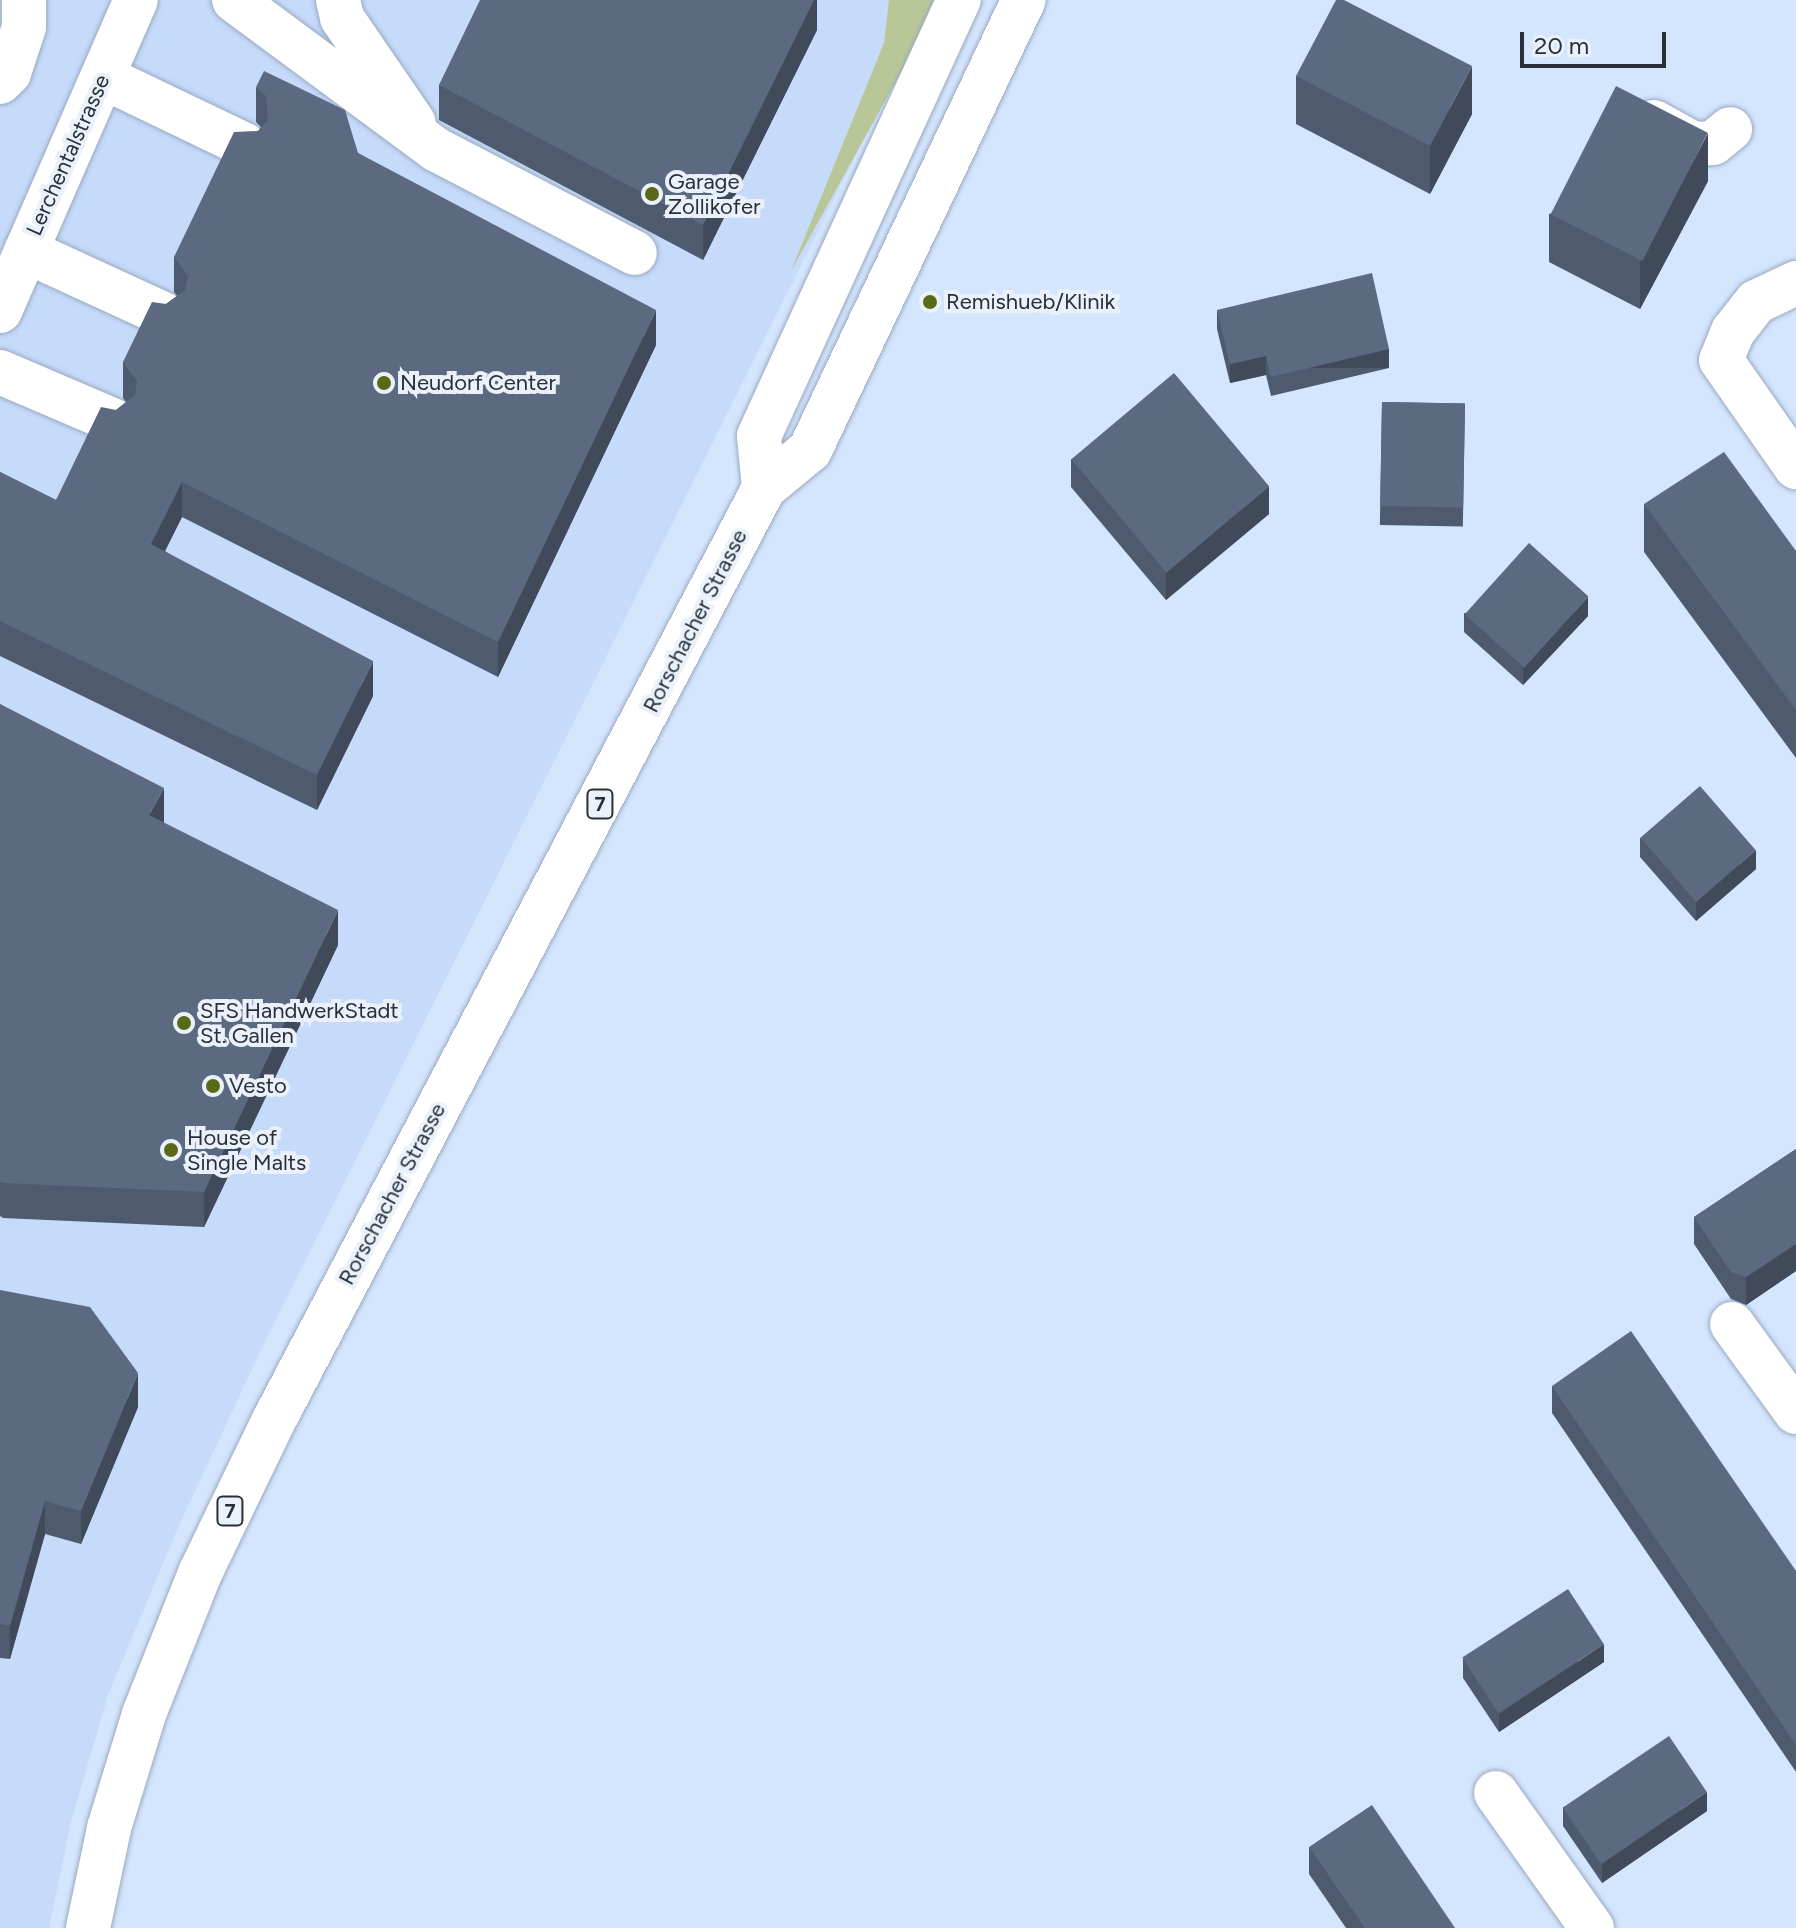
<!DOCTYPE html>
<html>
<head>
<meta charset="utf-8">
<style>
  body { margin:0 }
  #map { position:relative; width:1796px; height:1928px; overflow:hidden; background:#d4e5fe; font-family:Figtree,sans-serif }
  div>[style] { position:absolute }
  .built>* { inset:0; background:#c6dafa }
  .green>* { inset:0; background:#b9c798 }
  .roads { filter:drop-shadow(0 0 2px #99a9c1) drop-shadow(0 0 2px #99a9c1) }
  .minor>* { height:44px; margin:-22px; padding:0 22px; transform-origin:22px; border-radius:22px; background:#fff }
  .major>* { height:44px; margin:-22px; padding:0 22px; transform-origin:22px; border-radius:22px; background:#fff }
  .wall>* { inset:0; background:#4e5b6e; transform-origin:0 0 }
  .shaded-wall>* { inset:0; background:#404a5a; transform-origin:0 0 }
  .building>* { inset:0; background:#5b6a80; transform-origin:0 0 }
  .dots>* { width:22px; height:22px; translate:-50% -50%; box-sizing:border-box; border:4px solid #eaf1fb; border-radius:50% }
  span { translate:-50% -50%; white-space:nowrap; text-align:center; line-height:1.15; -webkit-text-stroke:8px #eaf1fb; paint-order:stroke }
  .shield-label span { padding:2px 6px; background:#eaf1fb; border:2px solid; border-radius:6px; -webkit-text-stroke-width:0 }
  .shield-label { font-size:20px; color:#292f38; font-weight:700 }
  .street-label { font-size:22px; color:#292f38 }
  .poi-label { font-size:22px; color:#292f38 }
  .left { translate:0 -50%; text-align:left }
  .scale { position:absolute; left:1520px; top:32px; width:146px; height:36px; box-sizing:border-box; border:4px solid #292f38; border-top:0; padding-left:10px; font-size:24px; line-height:28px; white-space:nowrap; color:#292f38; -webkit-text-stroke:6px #eaf1fb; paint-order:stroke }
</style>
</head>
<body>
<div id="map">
  <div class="built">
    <i style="clip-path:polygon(0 0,933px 0,259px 1354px,177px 1530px,108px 1695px,71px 1822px,49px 1928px,0 1928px)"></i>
  </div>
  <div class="green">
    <i style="clip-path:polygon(889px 0,941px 0,791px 271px,884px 43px)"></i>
  </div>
  <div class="roads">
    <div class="minor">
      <i style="left:234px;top:0;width:252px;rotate:36.5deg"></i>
      <i style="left:437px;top:150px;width:223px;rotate:27.5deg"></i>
      <i style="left:338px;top:0;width:18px;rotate:77deg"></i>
      <i style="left:342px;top:18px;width:127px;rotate:55.6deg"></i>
      <i style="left:103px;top:77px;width:157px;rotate:25.6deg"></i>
      <i style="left:0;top:82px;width:13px;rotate:-45deg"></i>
      <i style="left:9px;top:73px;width:48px;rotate:-71.9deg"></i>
      <i style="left:24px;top:27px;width:27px;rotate:-90deg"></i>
      <i style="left:1654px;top:122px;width:46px;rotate:28.8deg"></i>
      <i style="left:1694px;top:144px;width:19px;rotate:-3deg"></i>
      <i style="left:1713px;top:143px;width:22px;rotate:-39deg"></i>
      <i style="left:26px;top:251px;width:151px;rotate:24.7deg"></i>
      <i style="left:1796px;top:283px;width:44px;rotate:154.6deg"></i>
      <i style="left:1756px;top:302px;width:37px;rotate:128deg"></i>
      <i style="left:1733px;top:331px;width:31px;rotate:112deg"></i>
      <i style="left:1721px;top:360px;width:131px;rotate:55deg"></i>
      <i style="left:0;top:311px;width:339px;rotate:-66.4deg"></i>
      <i style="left:0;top:372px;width:122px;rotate:23.2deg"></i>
      <i style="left:1732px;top:1324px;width:109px;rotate:54deg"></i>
      <i style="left:1496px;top:1793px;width:166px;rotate:54.6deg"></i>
    </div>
    <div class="major">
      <i style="left:764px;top:488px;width:52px;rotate:-95.5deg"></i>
      <i style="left:759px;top:436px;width:480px;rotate:-65.4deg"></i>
      <i style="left:88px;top:1928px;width:102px;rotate:-78.1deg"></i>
      <i style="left:109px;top:1828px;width:119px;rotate:-72.9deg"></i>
      <i style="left:144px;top:1714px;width:154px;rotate:-68.3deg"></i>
      <i style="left:201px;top:1571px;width:165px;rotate:-64.2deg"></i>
      <i style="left:273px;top:1422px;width:1055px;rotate:-62.27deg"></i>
      <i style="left:764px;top:488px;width:60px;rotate:-39.6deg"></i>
      <i style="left:810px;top:450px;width:498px;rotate:-64.6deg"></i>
    </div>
  </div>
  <div class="wall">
    <i style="clip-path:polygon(817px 0,817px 30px,703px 260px,439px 120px,439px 85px)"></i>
    <i style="clip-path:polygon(1296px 76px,1472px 114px,1430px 194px,1296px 124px)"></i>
    <i style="clip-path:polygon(256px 87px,656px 345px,498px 677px,182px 517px,165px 551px,373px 696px,317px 810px,0 656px,0 472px,56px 500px,116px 410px,126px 402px,123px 398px,123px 362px,166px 304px,177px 296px,174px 292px,174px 257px,261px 127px,256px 122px)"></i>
    <i style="clip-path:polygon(1708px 181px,1640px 309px,1549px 262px,1549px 214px)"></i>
    <i style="clip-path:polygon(1217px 310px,1389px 368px,1271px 396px,1266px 375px,1230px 383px,1217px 329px)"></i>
    <i style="left:1382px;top:402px;width:83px;height:123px;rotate:1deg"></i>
    <i style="clip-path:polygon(1071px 459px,1269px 514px,1166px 600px,1071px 487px)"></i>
    <i style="clip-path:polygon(1644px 504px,1796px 551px,1796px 758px,1644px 552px)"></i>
    <i style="clip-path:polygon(1464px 613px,1588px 616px,1523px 685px,1464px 632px)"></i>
    <i style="clip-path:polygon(0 704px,164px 823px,338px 945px,204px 1227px,3px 1218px,0 1216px)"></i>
    <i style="clip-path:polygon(1640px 838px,1756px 869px,1696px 921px,1640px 857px)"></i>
    <i style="clip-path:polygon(1796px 1149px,1796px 1271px,1746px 1305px,1731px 1299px,1694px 1244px,1694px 1217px)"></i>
    <i style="clip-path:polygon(0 1290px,138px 1407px,81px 1544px,45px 1534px,10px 1659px,0 1658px)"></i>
    <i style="clip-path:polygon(1552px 1386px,1796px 1571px,1796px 1772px,1552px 1413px)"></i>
    <i style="clip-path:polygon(1463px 1659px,1604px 1662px,1499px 1732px,1463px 1678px)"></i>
    <i style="clip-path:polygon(1563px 1807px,1707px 1811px,1602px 1883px,1563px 1826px)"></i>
    <i style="clip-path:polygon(1309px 1847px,1455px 1928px,1346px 1928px,1309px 1874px)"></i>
  </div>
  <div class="shaded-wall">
    <i style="clip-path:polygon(814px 0,817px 0,817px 30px,703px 260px,703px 225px)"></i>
    <i style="clip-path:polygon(1472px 66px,1472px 114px,1430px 194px,1430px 146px)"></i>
    <i style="clip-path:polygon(1708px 133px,1708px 181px,1640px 309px,1640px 261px)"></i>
    <i style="clip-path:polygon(656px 310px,656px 345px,498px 677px,498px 642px)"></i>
    <i style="left:1389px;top:349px;width:19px;height:121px;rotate:90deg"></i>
    <i style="clip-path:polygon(1266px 356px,1266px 375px,1230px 383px,1230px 364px)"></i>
    <i style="clip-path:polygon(182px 482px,182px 517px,151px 579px,151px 544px)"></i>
    <i style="clip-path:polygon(1269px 486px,1269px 514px,1166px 600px,1166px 573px)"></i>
    <i style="clip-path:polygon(1588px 597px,1588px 616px,1523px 685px,1523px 667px)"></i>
    <i style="clip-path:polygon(373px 661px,373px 696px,317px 810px,317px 775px)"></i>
    <i style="clip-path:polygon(164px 788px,164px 823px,149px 815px)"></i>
    <i style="clip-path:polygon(1756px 850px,1756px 869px,1696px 921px,1696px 902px)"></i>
    <i style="clip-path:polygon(338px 910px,338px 945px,204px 1227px,204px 1192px)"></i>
    <i style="clip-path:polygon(1796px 1244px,1796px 1271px,1746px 1305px,1746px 1277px)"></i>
    <i style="clip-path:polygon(138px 1373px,138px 1407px,81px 1544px,81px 1511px)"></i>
    <i style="clip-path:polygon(45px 1501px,45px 1534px,10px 1659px,10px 1626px)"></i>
    <i style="clip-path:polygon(1604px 1644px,1604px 1662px,1499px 1732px,1499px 1714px)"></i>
    <i style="clip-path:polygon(1707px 1792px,1707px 1811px,1602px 1883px,1602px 1864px)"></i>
  </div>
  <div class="building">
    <i style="clip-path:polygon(480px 0,814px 0,703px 225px,439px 85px)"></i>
    <i style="clip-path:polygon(1336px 0,1344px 0,1472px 66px,1430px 146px,1296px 76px)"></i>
    <i style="clip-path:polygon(264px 71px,345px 110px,358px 153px,656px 310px,498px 642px,182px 482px,151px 544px,373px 661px,317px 775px,0 621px,0 472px,56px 500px,101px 407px,116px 410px,135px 395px,137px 381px,123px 362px,152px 302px,166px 304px,185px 290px,188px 276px,174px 257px,234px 132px,258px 131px,268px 120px,266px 96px,256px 87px)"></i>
    <i style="left:1616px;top:86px;width:103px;height:144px;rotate:27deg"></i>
    <i style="clip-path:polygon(1372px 273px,1389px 349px,1271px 377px,1266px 356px,1230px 364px,1217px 310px)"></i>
    <i style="left:1174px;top:373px;width:148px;height:134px;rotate:50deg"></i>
    <i style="left:1382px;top:402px;width:83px;height:104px;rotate:1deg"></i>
    <i style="clip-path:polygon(1724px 452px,1796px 551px,1796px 710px,1644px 504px)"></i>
    <i style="left:1529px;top:543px;width:80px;height:96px;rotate:42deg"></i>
    <i style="clip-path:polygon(0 704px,164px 788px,149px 815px,338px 910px,204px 1192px,3px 1183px,0 1181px)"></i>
    <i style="left:1700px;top:786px;width:85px;height:79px;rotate:49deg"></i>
    <i style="clip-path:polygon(1796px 1149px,1796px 1244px,1746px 1277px,1731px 1272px,1694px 1217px)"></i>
    <i style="clip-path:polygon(0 1290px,90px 1307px,138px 1373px,81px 1511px,45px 1501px,10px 1626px,0 1624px)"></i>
    <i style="clip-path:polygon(1631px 1331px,1796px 1571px,1796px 1745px,1552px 1386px)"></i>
    <i style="left:1568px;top:1589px;width:66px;height:126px;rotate:57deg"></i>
    <i style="left:1669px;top:1736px;width:68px;height:128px;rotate:56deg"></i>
    <i style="clip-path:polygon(1372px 1805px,1455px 1928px,1365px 1928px,1309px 1847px)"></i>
  </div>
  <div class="dots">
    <i style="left:652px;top:194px;background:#586a16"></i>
    <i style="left:930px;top:302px;background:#586a16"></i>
    <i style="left:384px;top:383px;background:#586a16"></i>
    <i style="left:184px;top:1023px;background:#586a16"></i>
    <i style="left:213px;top:1086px;background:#586a16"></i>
    <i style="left:171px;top:1150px;background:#586a16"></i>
  </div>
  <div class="shield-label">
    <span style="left:600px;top:804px">7</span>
    <span style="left:230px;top:1511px">7</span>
  </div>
  <div class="street-label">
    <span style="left:68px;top:155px;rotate:-66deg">Lerchentalstrasse</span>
    <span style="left:695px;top:621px;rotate:-63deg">Rorschacher Strasse</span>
    <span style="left:392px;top:1194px;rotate:-62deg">Rorschacher Strasse</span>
  </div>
  <div class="poi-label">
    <span class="left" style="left:668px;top:194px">Garage<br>Zollikofer</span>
    <span class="left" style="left:946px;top:302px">Remishueb/Klinik</span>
    <span class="left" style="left:400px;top:383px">Neudorf Center</span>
    <span class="left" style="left:200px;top:1023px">SFS HandwerkStadt<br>St. Gallen</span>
    <span class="left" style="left:229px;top:1086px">Vesto</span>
    <span class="left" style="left:187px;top:1150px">House of<br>Single Malts</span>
  </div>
  <div class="scale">20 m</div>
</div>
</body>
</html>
